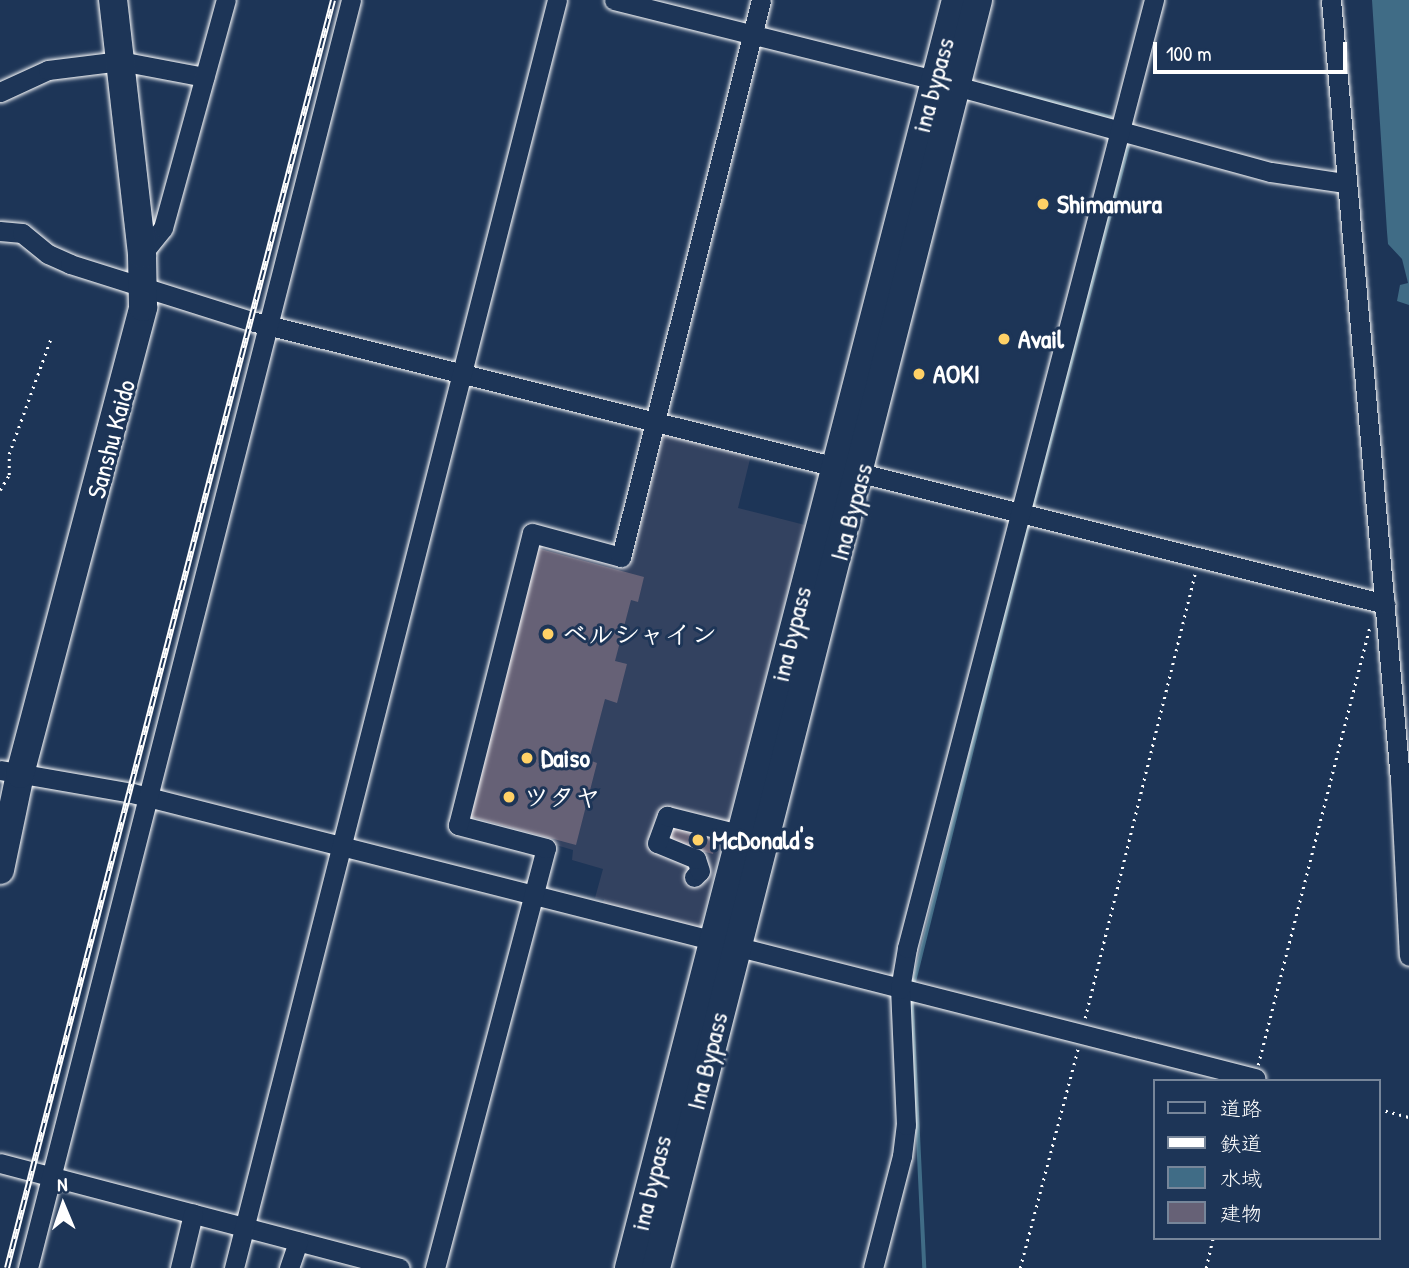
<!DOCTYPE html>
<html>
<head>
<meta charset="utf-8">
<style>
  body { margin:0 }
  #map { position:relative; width:1409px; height:1268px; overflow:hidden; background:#1d3557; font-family:"Patrick Hand","Klee One",sans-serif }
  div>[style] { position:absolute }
  .built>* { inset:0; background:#334260 }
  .water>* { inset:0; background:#406c86 }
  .stream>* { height:3.5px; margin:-1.75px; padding:0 1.75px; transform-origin:1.75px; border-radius:1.75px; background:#406c86 }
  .building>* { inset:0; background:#666176 }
  .path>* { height:2.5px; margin-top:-1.25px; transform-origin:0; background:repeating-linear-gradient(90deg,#fff 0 2px,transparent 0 7px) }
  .roads { filter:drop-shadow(0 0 2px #fff) drop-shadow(0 0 2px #fff) }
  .minor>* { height:19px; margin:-9.5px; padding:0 9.5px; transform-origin:9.5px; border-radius:9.5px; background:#1d3557 }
  .highway>* { height:28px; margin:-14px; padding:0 14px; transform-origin:14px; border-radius:14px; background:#1d3557 }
  .rail>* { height:6px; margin-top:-3px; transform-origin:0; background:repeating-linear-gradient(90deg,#1d3557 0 10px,#fff 0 20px); box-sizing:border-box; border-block:2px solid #fff }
  .dots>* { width:19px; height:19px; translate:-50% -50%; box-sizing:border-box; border:4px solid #1d3557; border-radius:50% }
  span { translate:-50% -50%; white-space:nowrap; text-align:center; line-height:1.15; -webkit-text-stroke:6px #1d3557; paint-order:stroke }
  .street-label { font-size:26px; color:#fff }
  .poi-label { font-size:26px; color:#fff; font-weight:700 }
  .left { translate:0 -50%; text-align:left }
  .legend { position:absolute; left:1153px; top:1079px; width:228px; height:161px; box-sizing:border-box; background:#1d3557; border:2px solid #77869a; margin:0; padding:9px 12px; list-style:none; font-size:21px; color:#fff }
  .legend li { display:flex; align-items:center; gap:14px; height:35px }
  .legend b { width:35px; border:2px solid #77869a }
  .north { position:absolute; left:28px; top:1170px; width:70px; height:70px; -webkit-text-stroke:5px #1d3557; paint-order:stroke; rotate:358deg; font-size:19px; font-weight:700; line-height:28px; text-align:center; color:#fff }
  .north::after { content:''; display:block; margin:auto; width:24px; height:32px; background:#fff; clip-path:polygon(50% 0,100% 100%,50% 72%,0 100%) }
  .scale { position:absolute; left:1153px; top:42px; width:194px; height:32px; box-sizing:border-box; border:4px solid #fff; border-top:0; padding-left:9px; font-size:21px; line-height:24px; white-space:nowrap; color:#fff; -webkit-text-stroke:5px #1d3557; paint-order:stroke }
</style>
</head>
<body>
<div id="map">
  <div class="built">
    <i style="clip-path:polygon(662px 432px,751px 455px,738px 508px,805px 525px,700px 930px,602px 906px,604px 899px,595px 898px,603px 869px,572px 860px,573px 850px,467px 819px,534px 547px,544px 543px,629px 563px)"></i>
  </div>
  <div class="water">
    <i style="clip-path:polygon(1372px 0,1409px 0,1409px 305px,1397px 301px,1400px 285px,1408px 283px,1402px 259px,1388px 244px,1387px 232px)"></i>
  </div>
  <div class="stream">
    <i style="left:983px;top:84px;width:131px;rotate:14.6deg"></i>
    <i style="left:1032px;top:510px;width:375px;rotate:-75.2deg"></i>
    <i style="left:913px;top:986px;width:474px;rotate:-76deg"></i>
    <i style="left:912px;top:997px;width:271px;rotate:87.3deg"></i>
  </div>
  <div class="building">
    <i style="clip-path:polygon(537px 548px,644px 577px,638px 602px,631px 600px,615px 661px,627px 664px,617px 703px,605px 699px,589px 760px,597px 763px,576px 845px,468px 816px)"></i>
    <i style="clip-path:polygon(676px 815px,719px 831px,713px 854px,669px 842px)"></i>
  </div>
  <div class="path">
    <i style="left:0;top:490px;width:17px;rotate:-59deg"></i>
    <i style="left:9px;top:475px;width:21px;rotate:-90deg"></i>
    <i style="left:9px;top:454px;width:123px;rotate:-70.1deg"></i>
    <i style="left:1085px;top:1018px;width:459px;rotate:-76.1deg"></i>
    <i style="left:1258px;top:1065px;width:452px;rotate:-75.7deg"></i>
    <i style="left:1379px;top:1109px;width:31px;rotate:15deg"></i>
    <i style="left:1020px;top:1268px;width:228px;rotate:-75.2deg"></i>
    <i style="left:1206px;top:1268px;width:31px;rotate:-77deg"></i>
  </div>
  <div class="roads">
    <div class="minor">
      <i style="left:614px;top:0;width:330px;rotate:14deg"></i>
      <i style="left:934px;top:80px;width:349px;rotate:15.3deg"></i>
      <i style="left:1271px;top:172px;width:75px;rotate:8.5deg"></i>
      <i style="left:1331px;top:0;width:783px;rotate:84.94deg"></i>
      <i style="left:1400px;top:780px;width:176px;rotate:87.1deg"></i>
      <i style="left:0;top:92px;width:53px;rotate:-24.6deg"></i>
      <i style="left:48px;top:70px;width:73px;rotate:-7.1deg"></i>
      <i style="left:120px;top:61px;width:86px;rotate:10.7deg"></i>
      <i style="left:0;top:231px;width:22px;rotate:5deg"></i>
      <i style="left:22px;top:233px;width:33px;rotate:39deg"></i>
      <i style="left:48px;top:254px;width:24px;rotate:24deg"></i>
      <i style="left:70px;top:264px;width:190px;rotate:17.5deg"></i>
      <i style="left:251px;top:321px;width:1169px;rotate:14.01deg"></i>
      <i style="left:142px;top:254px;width:33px;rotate:-51deg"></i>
      <i style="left:163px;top:228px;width:237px;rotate:-74.6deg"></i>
      <i style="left:0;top:770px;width:134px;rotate:9.9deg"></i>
      <i style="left:132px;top:793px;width:1159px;rotate:14.24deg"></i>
      <i style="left:694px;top:877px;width:8px;rotate:-45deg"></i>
      <i style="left:700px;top:871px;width:13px;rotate:-108deg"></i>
      <i style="left:696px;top:859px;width:42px;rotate:-157.7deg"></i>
      <i style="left:657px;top:843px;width:29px;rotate:-70deg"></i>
      <i style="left:667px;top:816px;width:74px;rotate:14deg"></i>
      <i style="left:0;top:1163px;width:413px;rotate:14.7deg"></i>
      <i style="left:28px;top:1268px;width:1308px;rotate:-75.71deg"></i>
      <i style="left:180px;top:1268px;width:56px;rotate:-76.5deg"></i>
      <i style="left:234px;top:1268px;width:1308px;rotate:-75.71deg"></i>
      <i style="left:289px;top:1268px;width:28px;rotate:-71deg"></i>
      <i style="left:435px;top:1268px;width:434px;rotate:-75.2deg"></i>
      <i style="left:546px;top:848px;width:91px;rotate:-165.4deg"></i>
      <i style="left:458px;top:825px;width:301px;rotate:-75.8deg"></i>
      <i style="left:532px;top:533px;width:92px;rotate:15.1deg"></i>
      <i style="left:621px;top:557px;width:574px;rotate:-75.89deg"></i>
      <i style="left:873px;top:1268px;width:116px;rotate:-75.5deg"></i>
      <i style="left:902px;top:1156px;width:31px;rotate:-83deg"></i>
      <i style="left:906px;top:1125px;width:136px;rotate:-92.5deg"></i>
      <i style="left:900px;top:989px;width:42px;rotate:-80.3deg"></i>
      <i style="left:907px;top:948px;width:980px;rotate:-75.4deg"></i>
    </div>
    <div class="highway">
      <i style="left:0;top:870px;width:98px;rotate:-78.2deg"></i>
      <i style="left:20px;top:774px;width:483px;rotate:-75.2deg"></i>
      <i style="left:143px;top:307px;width:53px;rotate:-91.1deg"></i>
      <i style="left:142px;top:254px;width:256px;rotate:-96.5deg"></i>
      <i style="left:629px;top:1268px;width:1309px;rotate:-75.54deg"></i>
      <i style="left:656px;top:1268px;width:1308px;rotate:-75.75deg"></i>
    </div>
  </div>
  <div class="rail">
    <i style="left:7px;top:1268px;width:1309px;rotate:-75.58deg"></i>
  </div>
  <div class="dots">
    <i style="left:1043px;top:204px;background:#ffd166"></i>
    <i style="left:1004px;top:339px;background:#ffd166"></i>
    <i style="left:919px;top:374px;background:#ffd166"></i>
    <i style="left:548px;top:634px;background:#ffd166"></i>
    <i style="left:527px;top:758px;background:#ffd166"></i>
    <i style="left:509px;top:797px;background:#ffd166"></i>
    <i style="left:698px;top:840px;background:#ffd166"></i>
  </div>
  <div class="street-label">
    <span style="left:933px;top:85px;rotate:-75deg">ina bypass</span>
    <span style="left:111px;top:439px;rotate:-75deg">Sanshu Kaido</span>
    <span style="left:851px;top:512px;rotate:-75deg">Ina Bypass</span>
    <span style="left:791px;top:634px;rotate:-76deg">ina bypass</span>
    <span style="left:707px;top:1061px;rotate:-76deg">Ina Bypass</span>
    <span style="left:651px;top:1183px;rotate:-76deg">ina bypass</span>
  </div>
  <div class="poi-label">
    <span class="left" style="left:1057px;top:204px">Shimamura</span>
    <span class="left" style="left:1018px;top:339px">Avail</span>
    <span class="left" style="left:933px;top:374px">AOKI</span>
    <span class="left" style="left:562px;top:634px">ベルシャイン</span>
    <span class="left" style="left:541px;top:758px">Daiso</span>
    <span class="left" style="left:523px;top:797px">ツタヤ</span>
    <span class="left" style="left:712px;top:840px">McDonald's</span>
  </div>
  <ul class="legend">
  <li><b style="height:9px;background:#1d3557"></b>道路</li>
  <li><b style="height:9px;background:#fff"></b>鉄道</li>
  <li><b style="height:19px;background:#406c86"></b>水域</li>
  <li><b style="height:19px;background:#666176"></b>建物</li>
  </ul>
  <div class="north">N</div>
  <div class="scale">100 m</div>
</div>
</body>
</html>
